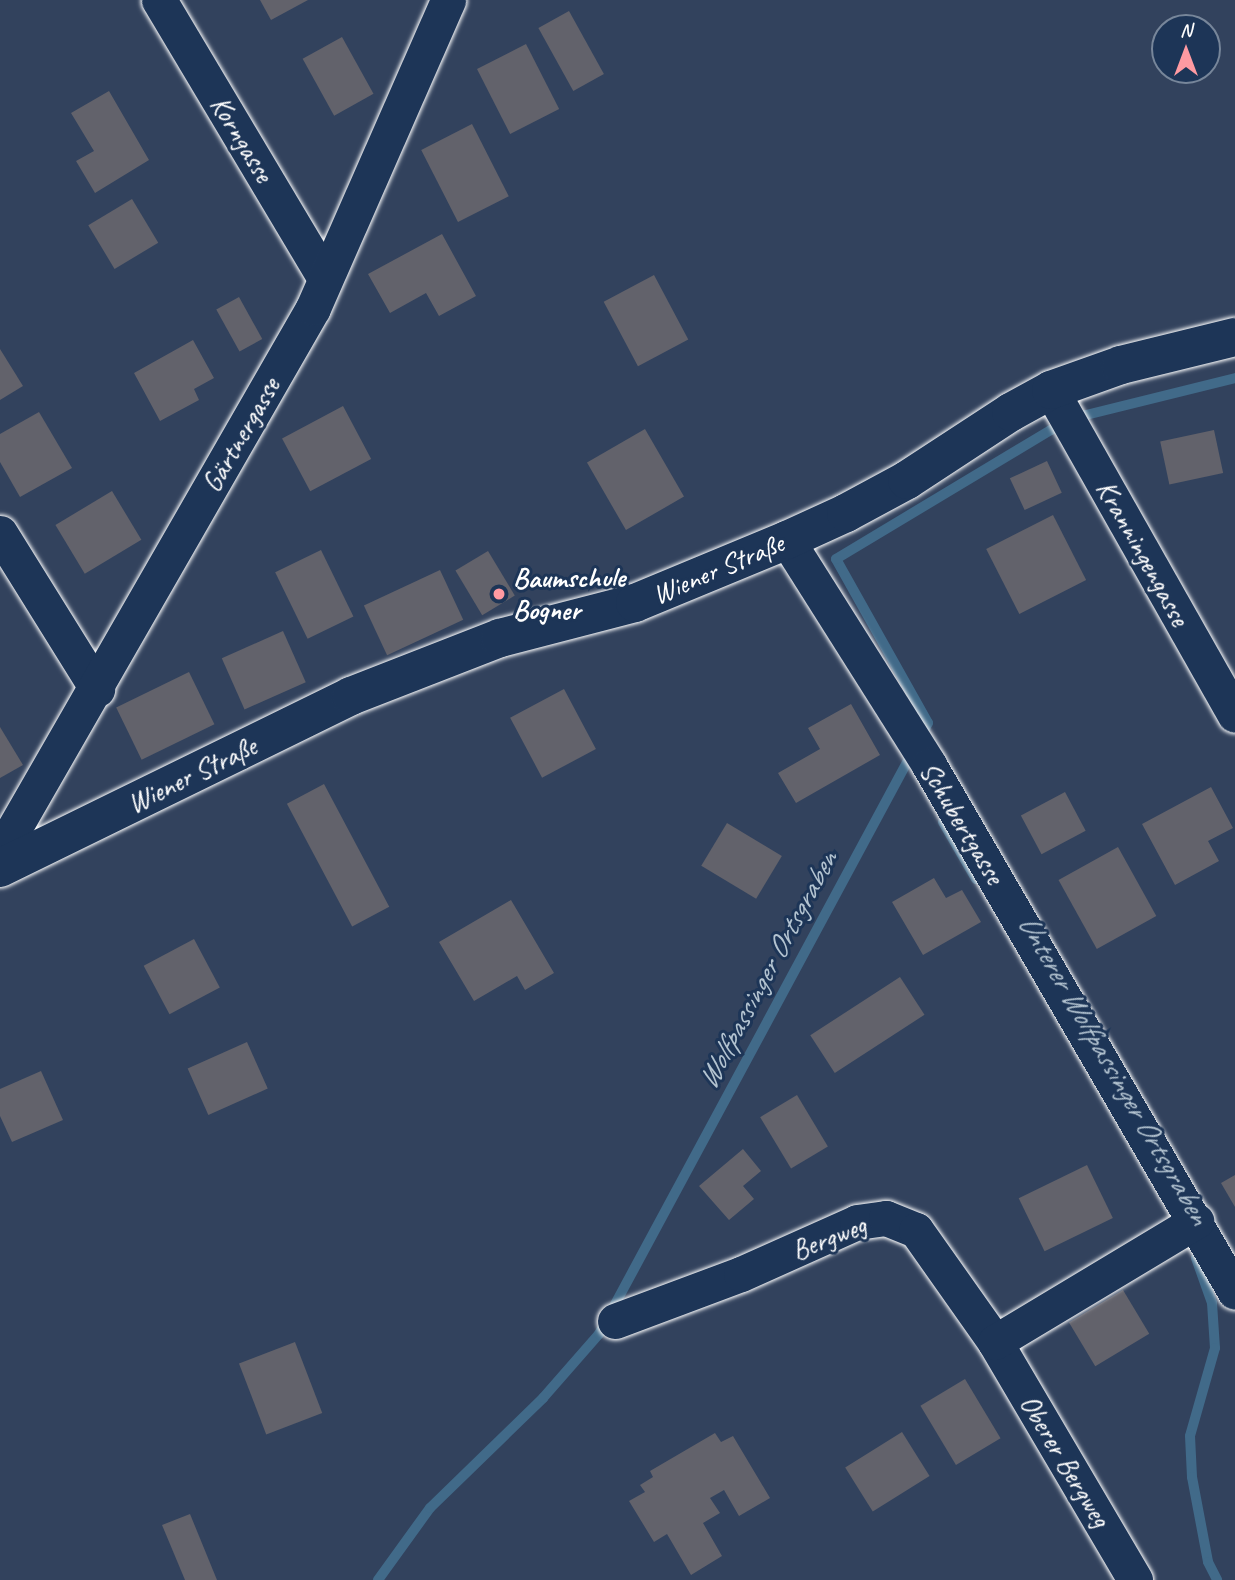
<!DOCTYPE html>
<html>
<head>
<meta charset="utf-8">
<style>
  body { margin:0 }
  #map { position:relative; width:1235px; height:1580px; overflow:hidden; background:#32425d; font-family:Caveat,sans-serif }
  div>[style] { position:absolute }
  .stream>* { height:10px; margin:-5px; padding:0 5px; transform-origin:5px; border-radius:5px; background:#416a89 }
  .building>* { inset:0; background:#62626b; transform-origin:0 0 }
  .roads { filter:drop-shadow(0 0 2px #fff) drop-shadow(0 0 2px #fff) }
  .minor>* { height:35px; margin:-17.5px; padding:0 17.5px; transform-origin:17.5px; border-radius:17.5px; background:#1d3557 }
  .secondary>* { height:38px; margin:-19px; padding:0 19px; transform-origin:19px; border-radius:19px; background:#1d3557 }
  .dots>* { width:19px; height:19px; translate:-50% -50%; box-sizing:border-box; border:4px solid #1d3557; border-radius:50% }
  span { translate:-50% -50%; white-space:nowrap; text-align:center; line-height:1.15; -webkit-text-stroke:6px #1d3557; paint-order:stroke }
  .street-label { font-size:28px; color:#fff }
  .poi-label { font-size:28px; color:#fff; font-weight:700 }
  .left { translate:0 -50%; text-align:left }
  .water-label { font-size:30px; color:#b3c3d0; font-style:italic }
  .north { position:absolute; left:1151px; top:14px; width:70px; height:70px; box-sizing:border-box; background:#1d3557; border:2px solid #77869a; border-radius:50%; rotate:0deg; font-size:19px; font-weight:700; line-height:28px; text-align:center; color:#fff }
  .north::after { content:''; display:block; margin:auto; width:24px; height:32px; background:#ff9aa2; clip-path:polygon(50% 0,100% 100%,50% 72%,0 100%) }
</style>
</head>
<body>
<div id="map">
  <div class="stream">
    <i style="left:920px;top:738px;width:17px;rotate:-62deg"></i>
    <i style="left:928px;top:723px;width:188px;rotate:-119.3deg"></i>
    <i style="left:836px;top:559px;width:251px;rotate:-31deg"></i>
    <i style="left:1051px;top:430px;width:38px;rotate:-23deg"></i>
    <i style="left:1086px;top:415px;width:154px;rotate:-13.9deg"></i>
    <i style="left:943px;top:822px;width:66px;rotate:59.9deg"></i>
    <i style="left:1196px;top:1258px;width:48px;rotate:70.4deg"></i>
    <i style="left:1212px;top:1303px;width:45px;rotate:86.2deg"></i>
    <i style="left:1215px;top:1348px;width:91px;rotate:105.9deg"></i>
    <i style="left:1190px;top:1436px;width:41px;rotate:87.2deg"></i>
    <i style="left:1192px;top:1477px;width:86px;rotate:79.3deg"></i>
    <i style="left:1208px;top:1562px;width:20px;rotate:63deg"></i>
    <i style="left:378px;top:1580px;width:89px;rotate:-54.2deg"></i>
    <i style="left:430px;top:1508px;width:158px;rotate:-44.2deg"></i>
    <i style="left:543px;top:1398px;width:85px;rotate:-48.8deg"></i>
    <i style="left:599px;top:1334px;width:662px;rotate:-61.69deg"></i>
  </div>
  <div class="building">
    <i style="clip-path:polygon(260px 0,308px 0,271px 20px)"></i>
    <i style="left:569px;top:11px;width:72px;height:35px;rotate:61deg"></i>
    <i style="left:342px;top:37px;width:65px;height:45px;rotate:61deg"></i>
    <i style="left:526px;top:44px;width:73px;height:55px;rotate:63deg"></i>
    <i style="clip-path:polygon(109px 91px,149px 160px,95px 193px,76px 161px,94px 151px,71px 113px)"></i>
    <i style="left:472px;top:124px;width:81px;height:57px;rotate:63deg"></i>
    <i style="left:132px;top:199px;width:51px;height:51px;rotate:59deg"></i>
    <i style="clip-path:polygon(442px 234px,476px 296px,439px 316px,426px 293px,390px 313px,368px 274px)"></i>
    <i style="left:654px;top:275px;width:73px;height:57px;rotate:62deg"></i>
    <i style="left:239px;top:297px;width:48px;height:26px;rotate:61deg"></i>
    <i style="clip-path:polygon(193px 340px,214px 378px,194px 389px,199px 400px,160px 421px,134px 373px)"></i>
    <i style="clip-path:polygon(0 349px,23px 386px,0 400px)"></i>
    <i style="left:343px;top:406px;width:60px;height:69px;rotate:62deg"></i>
    <i style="clip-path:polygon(39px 412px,72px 468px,20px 497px,0 462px,0 434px)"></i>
    <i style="left:645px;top:429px;width:78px;height:67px;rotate:60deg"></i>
    <i style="left:1214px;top:430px;width:44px;height:55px;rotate:78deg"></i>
    <i style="left:1047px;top:461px;width:35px;height:41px;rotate:65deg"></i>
    <i style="left:112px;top:491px;width:57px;height:66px;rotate:59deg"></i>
    <i style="left:1053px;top:515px;width:73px;height:75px;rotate:63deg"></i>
    <i style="left:321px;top:550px;width:74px;height:51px;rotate:64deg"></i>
    <i style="left:488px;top:551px;width:52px;height:38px;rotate:59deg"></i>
    <i style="left:440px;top:570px;width:55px;height:84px;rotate:65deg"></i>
    <i style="left:283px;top:631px;width:56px;height:67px;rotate:66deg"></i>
    <i style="left:189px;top:672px;width:58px;height:81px;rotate:64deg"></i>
    <i style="left:564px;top:689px;width:68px;height:61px;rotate:62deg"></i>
    <i style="clip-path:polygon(851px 704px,880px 755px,796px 803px,778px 773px,820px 749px,808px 728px)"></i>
    <i style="clip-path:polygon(0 727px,23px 765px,0 778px)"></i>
    <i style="left:324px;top:784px;width:139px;height:42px;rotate:62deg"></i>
    <i style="clip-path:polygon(1211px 787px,1233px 828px,1208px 841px,1219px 861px,1175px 885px,1142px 824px)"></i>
    <i style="left:1065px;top:792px;width:44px;height:50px;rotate:62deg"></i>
    <i style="left:727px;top:823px;width:64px;height:50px;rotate:31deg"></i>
    <i style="left:1118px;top:847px;width:79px;height:68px;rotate:61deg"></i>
    <i style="clip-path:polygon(934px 878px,946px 898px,962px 890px,981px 922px,923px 955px,892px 902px)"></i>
    <i style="clip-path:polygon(511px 900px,554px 973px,525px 990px,517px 976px,474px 1001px,439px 942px)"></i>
    <i style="left:194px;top:939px;width:55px;height:57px;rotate:62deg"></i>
    <i style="left:900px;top:977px;width:45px;height:107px;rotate:57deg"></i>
    <i style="left:247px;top:1042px;width:51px;height:65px;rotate:66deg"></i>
    <i style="clip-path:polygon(41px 1071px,63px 1120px,12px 1142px,0 1116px,0 1089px)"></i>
    <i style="left:797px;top:1095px;width:60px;height:43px;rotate:59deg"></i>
    <i style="clip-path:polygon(743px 1149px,761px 1171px,743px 1186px,754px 1199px,729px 1220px,699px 1186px)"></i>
    <i style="left:1087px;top:1165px;width:59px;height:76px;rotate:64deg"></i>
    <i style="clip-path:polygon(1235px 1175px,1235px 1207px,1221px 1183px)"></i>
    <i style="left:1123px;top:1290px;width:51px;height:63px;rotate:59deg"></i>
    <i style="left:295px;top:1342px;width:76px;height:60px;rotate:69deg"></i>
    <i style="left:965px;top:1379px;width:69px;height:52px;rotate:59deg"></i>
    <i style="left:902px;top:1432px;width:52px;height:67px;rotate:58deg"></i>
    <i style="clip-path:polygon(715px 1433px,721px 1442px,733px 1436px,770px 1498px,739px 1516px,724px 1490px,710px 1498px,720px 1513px,703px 1523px,722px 1556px,691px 1575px,667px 1534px,654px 1542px,629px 1501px,645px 1492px,640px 1485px,653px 1477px,650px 1471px)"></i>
    <i style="clip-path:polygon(190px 1514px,217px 1580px,185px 1580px,162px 1525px)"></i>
  </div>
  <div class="roads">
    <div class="minor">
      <i style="left:159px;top:0;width:324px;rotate:59.2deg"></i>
      <i style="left:1051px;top:390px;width:373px;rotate:60.5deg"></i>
      <i style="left:0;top:533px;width:184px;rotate:58.1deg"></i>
      <i style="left:787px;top:540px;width:266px;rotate:57.7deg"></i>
      <i style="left:929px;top:765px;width:609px;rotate:59.86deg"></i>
      <i style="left:0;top:853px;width:628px;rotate:-60.13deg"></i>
      <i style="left:313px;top:308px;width:336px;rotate:-66.3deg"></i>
      <i style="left:615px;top:1321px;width:134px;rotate:-20.5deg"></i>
      <i style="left:741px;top:1274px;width:127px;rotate:-24.1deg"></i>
      <i style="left:857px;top:1222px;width:29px;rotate:-8deg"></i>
      <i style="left:886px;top:1218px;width:32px;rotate:22deg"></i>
      <i style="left:916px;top:1230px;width:137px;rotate:54.8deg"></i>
      <i style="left:995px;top:1342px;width:276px;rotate:59.5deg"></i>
      <i style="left:995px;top:1342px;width:235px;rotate:-31deg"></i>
    </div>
    <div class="secondary">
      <i style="left:0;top:868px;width:391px;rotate:-26.1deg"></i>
      <i style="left:351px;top:696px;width:160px;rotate:-21.3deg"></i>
      <i style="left:500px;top:638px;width:139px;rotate:-14.5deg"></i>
      <i style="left:635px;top:603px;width:165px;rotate:-22.5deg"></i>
      <i style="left:787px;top:540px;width:65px;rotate:-24.6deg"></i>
      <i style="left:846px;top:513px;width:69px;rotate:-28.4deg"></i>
      <i style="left:907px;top:480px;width:124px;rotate:-33.2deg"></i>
      <i style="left:1011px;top:412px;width:46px;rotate:-28.8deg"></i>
      <i style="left:1051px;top:390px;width:74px;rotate:-19.7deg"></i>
      <i style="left:1121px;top:365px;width:117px;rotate:-13.8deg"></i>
    </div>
  </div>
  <div class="dots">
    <i style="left:499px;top:594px;background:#ff9aa2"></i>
  </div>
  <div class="street-label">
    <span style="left:242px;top:139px;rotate:59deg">Korngasse</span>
    <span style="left:241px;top:435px;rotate:-60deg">Gärtnergasse</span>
    <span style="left:1143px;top:553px;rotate:61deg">Kranningengasse</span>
    <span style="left:718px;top:569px;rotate:-23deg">Wiener Straße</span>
    <span style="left:192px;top:775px;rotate:-26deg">Wiener Straße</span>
    <span style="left:962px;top:823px;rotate:59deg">Schubertgasse</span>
    <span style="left:829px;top:1238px;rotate:-21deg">Bergweg</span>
    <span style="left:1065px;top:1461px;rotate:59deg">Oberer Bergweg</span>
  </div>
  <div class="poi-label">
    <span class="left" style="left:513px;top:594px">Baumschule<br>Bogner</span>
  </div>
  <div class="water-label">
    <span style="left:767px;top:970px;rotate:-62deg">Wolfpassinger Ortsgraben</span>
    <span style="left:1114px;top:1069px;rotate:60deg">Unterer Wolfpassinger Ortsgraben</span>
  </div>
  <div class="north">N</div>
</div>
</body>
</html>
